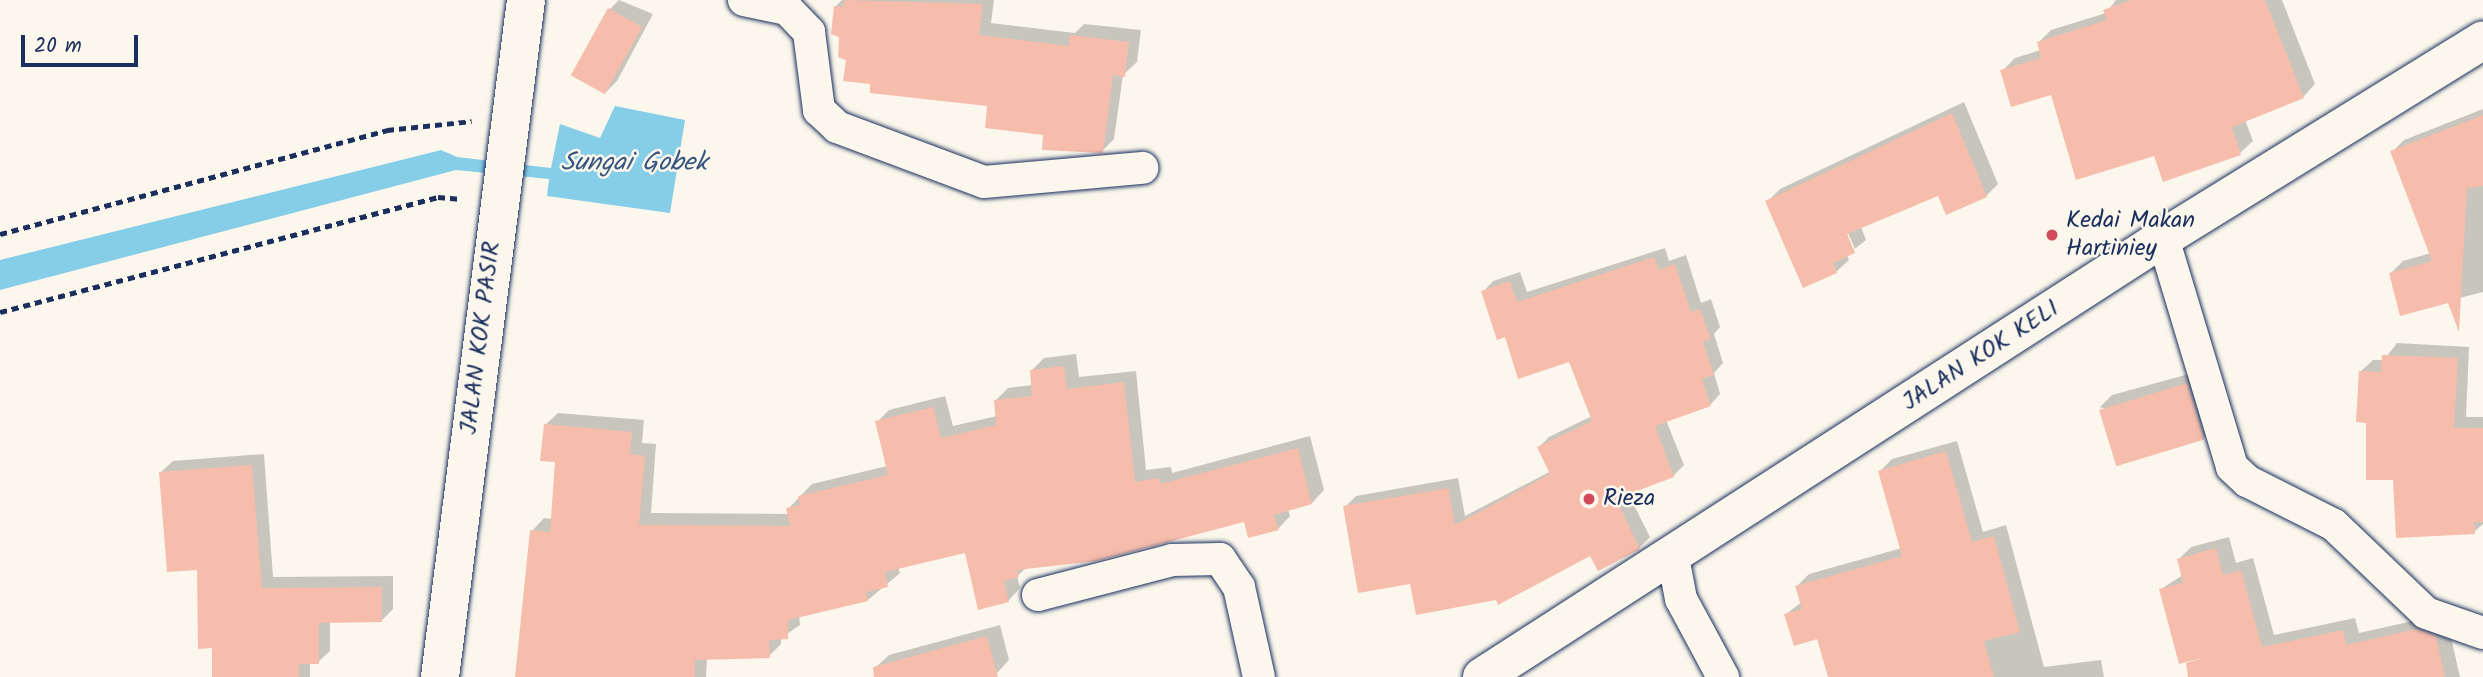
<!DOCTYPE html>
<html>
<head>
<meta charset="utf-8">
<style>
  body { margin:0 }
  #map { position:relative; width:2483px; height:677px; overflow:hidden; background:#fbf7ec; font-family:Kalam,sans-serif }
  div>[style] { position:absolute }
  .water>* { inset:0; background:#86cde7 }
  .shadow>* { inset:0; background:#0003 }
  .building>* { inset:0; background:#f6bdad; transform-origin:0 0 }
  .path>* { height:4.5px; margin-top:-2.25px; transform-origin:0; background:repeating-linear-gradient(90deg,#1b2f5e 0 7px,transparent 0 12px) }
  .roads { filter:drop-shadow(0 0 2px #1b2f5e) drop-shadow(0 0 2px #1b2f5e) }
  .street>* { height:32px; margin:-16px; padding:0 16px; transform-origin:16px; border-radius:16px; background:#fbf7ec }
  .secondary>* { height:38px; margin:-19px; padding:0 19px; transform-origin:19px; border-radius:19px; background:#fbf7ec }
  .dots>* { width:19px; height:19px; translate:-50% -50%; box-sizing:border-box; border:4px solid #fbf7ec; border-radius:50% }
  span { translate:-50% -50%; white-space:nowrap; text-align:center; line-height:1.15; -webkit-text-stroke:5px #fbf7ec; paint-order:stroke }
  .poi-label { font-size:24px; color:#1b2f5e }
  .left { translate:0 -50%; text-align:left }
  .street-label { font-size:24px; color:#1b2f5e }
  .water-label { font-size:26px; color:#365680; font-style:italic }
  .scale { position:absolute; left:21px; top:35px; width:117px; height:32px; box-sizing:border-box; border:4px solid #1b2f5e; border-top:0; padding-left:9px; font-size:21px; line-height:24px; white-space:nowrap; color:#1b2f5e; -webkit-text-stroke:5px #fbf7ec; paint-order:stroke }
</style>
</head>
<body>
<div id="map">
  <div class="water">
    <i style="clip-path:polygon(615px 106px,685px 120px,670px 213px,547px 196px,549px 179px,456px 170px,0 290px,0 260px,441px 150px,457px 157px,551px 168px,560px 124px,600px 138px)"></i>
  </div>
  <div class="shadow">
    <i style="clip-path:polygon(619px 0,653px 14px,617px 81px,605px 93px,610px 9px)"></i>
    <i style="clip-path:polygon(842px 0,994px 0,991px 23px,1075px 33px,1084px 24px,1141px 30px,1137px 62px,1123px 75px,1114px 139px,1102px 151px,1045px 134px,989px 105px,872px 82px,848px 59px,836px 6px)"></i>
    <i style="clip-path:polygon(2116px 0,2282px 0,2315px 84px,2303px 97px,2245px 120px,2253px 141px,2240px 153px,2155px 154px,2052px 93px,2002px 71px,2015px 58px,2041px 50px,2039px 42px,2051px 30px,2106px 13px)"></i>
    <i style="clip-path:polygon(evenodd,1964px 102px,1998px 184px,1986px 196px,1939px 194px,1861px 227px,1866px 240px,1847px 255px,1849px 260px,1836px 272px,1767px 202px,1780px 189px,1964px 102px,1845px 226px,1855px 249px,1851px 249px,1845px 226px)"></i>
    <i style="clip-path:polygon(2483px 109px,2483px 292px,2401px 313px,2391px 273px,2403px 261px,2431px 253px,2392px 152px,2404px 140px)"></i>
    <i style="clip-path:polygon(1665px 248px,1669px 261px,1686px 255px,1701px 303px,1711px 299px,1720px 327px,1714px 334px,1723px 363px,1714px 373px,1720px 394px,1710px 405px,1666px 420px,1684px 465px,1673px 476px,1628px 493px,1650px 537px,1639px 548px,1591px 554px,1497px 598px,1412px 582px,1345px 507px,1356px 496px,1458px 478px,1465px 516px,1551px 471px,1539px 447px,1549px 437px,1592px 416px,1570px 360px,1506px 335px,1483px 292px,1493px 281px,1520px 272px,1527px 292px)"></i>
    <i style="clip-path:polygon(2397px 343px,2469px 347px,2466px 417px,2483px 417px,2483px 524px,2474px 532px,2395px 478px,2367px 421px,2360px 372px,2373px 360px,2384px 360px)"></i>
    <i style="clip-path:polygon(1076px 354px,1079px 377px,1136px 371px,1146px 470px,1171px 467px,1172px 473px,1310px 436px,1324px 490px,1312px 503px,1288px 509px,1290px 516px,1278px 529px,1246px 520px,1026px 568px,1017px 576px,1020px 588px,1008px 601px,966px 551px,898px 567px,900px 573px,868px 600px,799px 615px,800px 625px,781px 638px,781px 644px,769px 656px,707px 658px,706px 677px,517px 677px,532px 531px,544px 518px,553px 519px,557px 460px,545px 425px,558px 413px,644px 420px,642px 443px,656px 444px,651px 513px,789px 514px,788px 509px,812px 484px,887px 466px,877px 422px,889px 410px,945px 396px,953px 426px,997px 416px,996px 400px,1008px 388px,1033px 385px,1032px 370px,1044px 358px)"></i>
    <i style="clip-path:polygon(2200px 371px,2215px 426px,2203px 439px,2100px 407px,2112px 395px)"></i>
    <i style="clip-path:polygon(1957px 441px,1983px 532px,2006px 525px,2044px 667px,2101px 660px,2104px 677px,1829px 677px,1818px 637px,1786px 614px,1802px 602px,1797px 586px,1809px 574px,1902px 548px,1880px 471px,1892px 459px)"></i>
    <i style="clip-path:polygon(264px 454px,273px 577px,393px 576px,393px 609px,381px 621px,330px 621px,330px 651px,318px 662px,310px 662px,310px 677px,214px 677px,213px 646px,199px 568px,161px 472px,173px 461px)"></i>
    <i style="clip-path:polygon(2229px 537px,2236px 563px,2253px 558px,2274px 635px,2355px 618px,2359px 633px,2431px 617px,2448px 624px,2460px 677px,2214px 677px,2207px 654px,2161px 589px,2183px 575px,2179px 559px,2191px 547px)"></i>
    <i style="clip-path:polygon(1000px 625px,1009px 660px,997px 673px,982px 677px,879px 677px,876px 667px,889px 655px)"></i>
  </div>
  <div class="building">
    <i style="clip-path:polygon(844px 0,983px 4px,979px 35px,1069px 46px,1070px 35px,1129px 42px,1125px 77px,1113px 75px,1103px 153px,1042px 150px,1043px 135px,985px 128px,987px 106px,870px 93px,870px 84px,843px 81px,846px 60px,838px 57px,839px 37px,831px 34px,834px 6px,843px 7px)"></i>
    <i style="clip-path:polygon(2131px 0,2265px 0,2304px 98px,2232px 127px,2241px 155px,2163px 182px,2154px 156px,2076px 180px,2051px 95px,2011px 107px,2000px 70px,2041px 58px,2037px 42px,2107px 20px,2103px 10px)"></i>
    <i style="left:608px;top:8px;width:39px;height:77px;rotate:29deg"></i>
    <i style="clip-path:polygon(1952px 113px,1987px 197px,1946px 215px,1938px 196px,1847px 234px,1855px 253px,1833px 263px,1837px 273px,1803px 288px,1765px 201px)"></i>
    <i style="clip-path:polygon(2483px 115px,2483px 186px,2467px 188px,2459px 332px,2448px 303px,2400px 316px,2389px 273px,2432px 261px,2390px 151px)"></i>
    <i style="clip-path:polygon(1654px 257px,1659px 270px,1675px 264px,1691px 312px,1700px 309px,1711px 339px,1703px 342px,1714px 375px,1702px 379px,1711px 406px,1655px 426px,1674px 477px,1616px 499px,1640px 549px,1598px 571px,1590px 556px,1498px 605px,1496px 600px,1416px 615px,1410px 584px,1358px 593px,1343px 506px,1448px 488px,1455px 525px,1550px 474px,1537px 447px,1592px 421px,1569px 362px,1518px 379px,1505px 337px,1497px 340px,1481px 291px,1510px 281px,1517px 302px)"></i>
    <i style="clip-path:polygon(2382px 355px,2458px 358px,2454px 428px,2483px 428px,2483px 522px,2474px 522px,2475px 534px,2396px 538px,2393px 480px,2366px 480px,2366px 423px,2356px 422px,2359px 371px,2381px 372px)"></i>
    <i style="clip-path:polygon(1064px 366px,1067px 389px,1124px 382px,1135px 482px,1159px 478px,1160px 484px,1298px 448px,1312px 504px,1274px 515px,1279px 530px,1248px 538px,1244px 522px,1096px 561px,1017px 570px,1019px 577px,1004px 581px,1009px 602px,978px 610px,965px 553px,885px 572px,888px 587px,866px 592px,868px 601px,788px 620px,788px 639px,769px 640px,770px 658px,695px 660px,695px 677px,515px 677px,530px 530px,550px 532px,555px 462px,540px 461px,544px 424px,632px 432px,630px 454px,645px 456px,639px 525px,790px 526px,786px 508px,800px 505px,798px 496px,888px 475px,875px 421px,933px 407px,941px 438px,996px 425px,994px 400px,1032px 396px,1030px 370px)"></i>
    <i style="left:2187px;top:383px;width:59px;height:92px;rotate:73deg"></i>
    <i style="clip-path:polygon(1946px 451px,1972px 542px,1994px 536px,2020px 632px,1984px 641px,1994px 677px,1828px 677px,1817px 639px,1794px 646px,1784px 614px,1802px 609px,1795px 586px,1902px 556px,1878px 471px)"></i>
    <i style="clip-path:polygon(252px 465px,262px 588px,382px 587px,382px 622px,319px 623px,319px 664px,299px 664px,299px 677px,212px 677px,212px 648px,198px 649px,197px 570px,167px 572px,159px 472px)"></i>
    <i style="clip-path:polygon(2216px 548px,2223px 575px,2241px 570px,2262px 647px,2343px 630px,2346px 645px,2417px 629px,2436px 636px,2445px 677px,2188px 677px,2186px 663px,2206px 657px,2179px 664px,2159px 589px,2183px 583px,2177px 559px)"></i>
    <i style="clip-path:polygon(987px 636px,998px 677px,874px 677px,873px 667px)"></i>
  </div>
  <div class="path">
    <i style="left:0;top:234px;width:401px;rotate:-15deg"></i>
    <i style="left:387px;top:130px;width:85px;rotate:-6deg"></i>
    <i style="left:0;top:312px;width:453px;rotate:-14.7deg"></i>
    <i style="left:438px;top:197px;width:24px;rotate:5deg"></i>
  </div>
  <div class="roads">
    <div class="street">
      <i style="left:744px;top:0;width:44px;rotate:11.8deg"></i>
      <i style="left:787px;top:9px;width:32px;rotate:46deg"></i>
      <i style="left:809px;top:32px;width:79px;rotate:82.7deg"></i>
      <i style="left:819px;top:110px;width:25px;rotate:43deg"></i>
      <i style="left:837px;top:127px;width:157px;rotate:20.5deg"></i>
      <i style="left:984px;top:182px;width:159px;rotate:-5.1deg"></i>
      <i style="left:2163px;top:238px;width:239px;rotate:73.2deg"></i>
      <i style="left:2232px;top:467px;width:21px;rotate:43deg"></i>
      <i style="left:2247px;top:481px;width:97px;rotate:26.8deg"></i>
      <i style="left:2334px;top:525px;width:127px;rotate:43.7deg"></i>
      <i style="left:2426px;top:613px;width:60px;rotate:19.3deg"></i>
      <i style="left:1673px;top:557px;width:43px;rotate:79.2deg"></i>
      <i style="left:1681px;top:599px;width:89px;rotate:61.7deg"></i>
      <i style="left:1038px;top:595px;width:138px;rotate:-14.6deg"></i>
      <i style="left:1172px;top:560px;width:48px;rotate:-1.2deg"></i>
      <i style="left:1220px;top:559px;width:34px;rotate:56deg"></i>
      <i style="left:1239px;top:587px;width:92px;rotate:77.5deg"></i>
    </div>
    <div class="secondary">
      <i style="left:440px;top:677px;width:682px;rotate:-82.76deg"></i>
      <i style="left:1482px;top:677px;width:810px;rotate:-32.81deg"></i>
      <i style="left:2163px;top:238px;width:376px;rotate:-31.7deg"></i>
    </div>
  </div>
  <div class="dots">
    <i style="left:2052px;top:235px;background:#d1495b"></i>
    <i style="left:1589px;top:499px;background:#d1495b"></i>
  </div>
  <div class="poi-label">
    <span class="left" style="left:2066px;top:235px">Kedai Makan<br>Hartiniey</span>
    <span class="left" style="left:1603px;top:499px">Rieza</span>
  </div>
  <div class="street-label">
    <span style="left:481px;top:338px;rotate:-83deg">JALAN KOK PASIR</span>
    <span style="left:1981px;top:356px;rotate:-33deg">JALAN KOK KELI</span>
  </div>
  <div class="water-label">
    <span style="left:634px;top:164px">Sungai Gobek</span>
  </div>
  <div class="scale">20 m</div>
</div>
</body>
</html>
